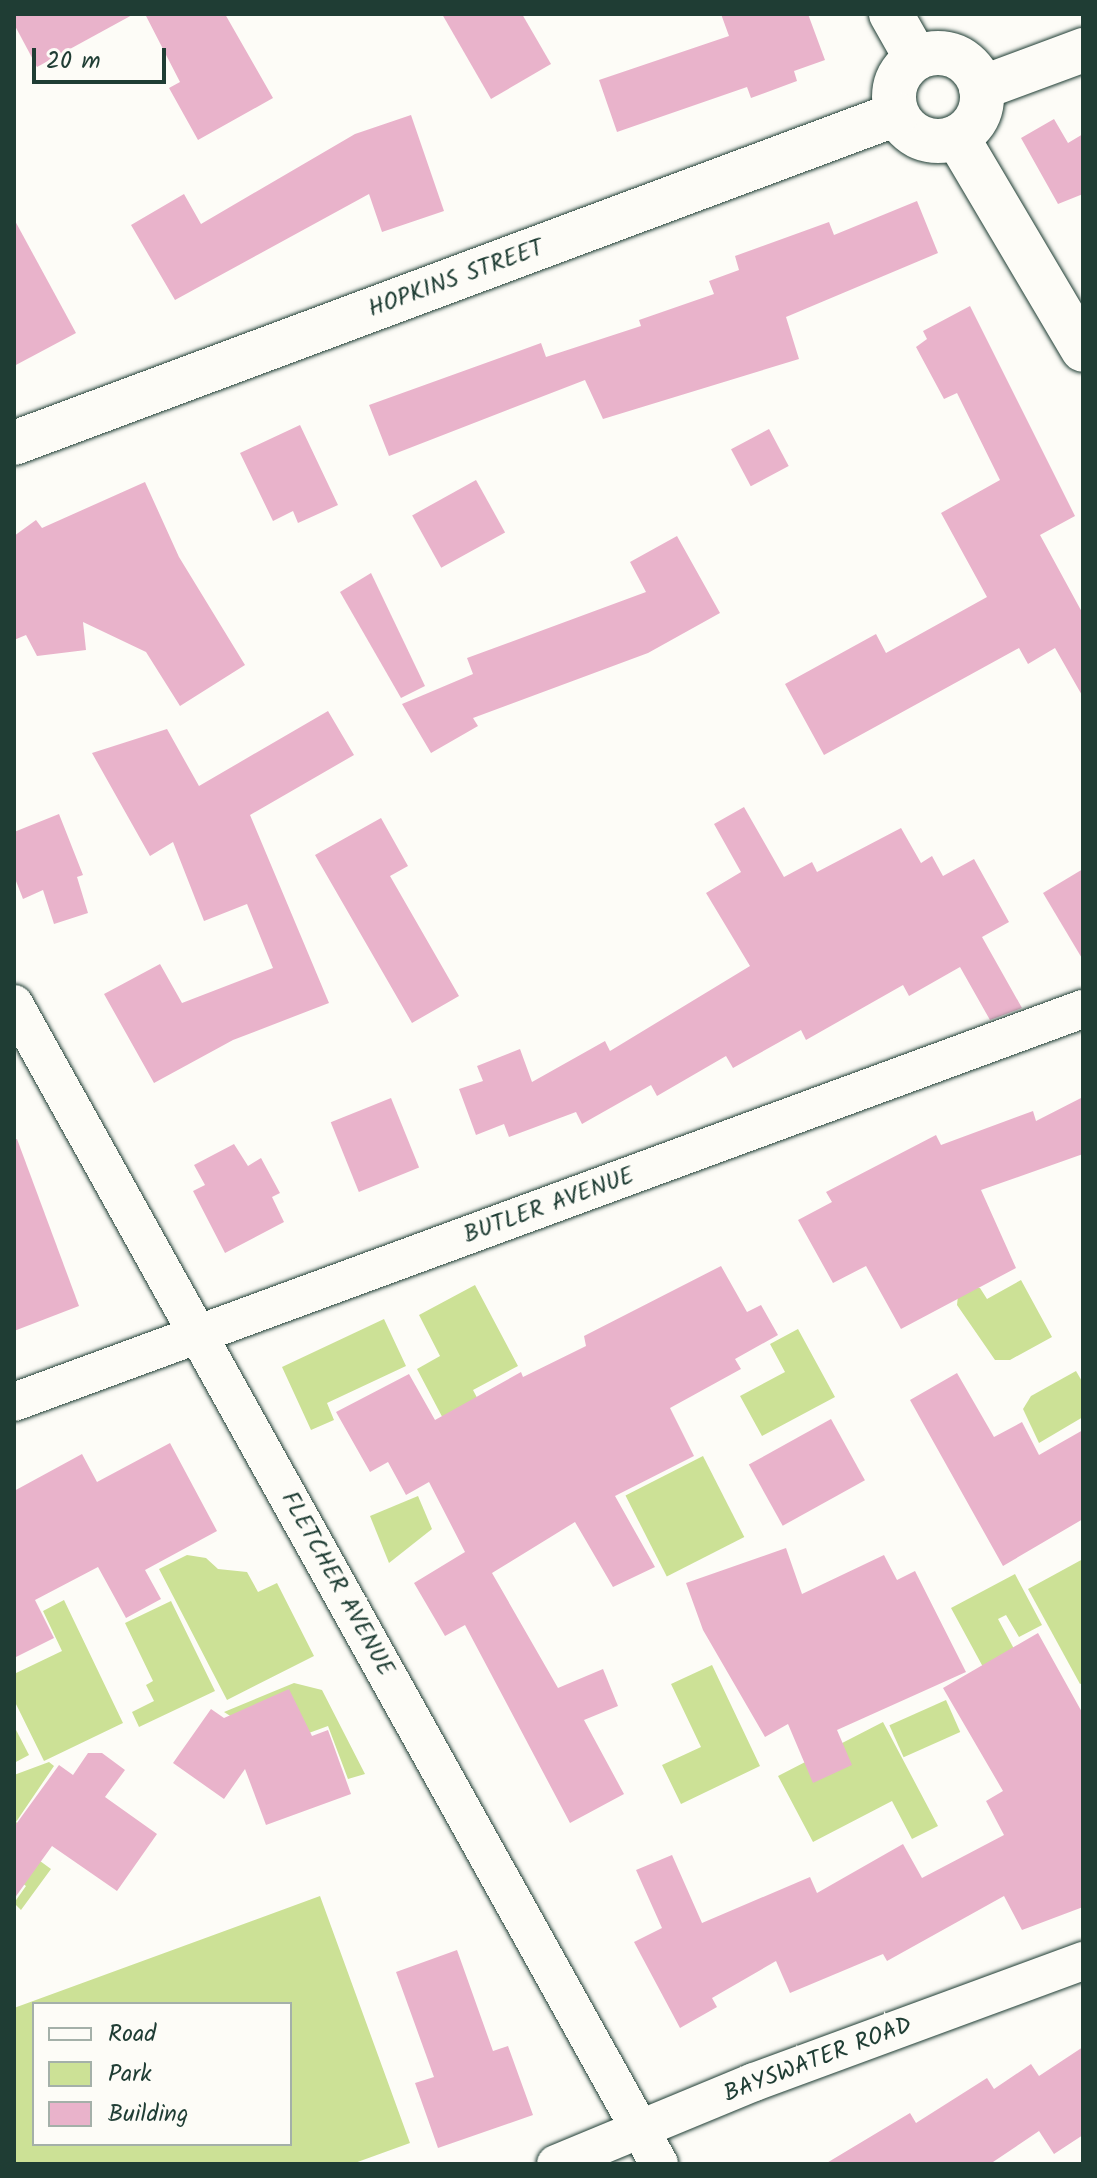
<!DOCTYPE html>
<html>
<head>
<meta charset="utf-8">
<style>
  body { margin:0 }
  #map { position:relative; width:1097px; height:2178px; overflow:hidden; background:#fdfcf7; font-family:Kalam,sans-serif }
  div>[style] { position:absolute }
  .green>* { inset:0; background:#cce196; transform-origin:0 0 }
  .building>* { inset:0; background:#e9b3cb; transform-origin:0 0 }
  .roads { filter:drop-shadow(0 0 2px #1f3d34) drop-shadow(0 0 2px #1f3d34) }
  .street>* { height:38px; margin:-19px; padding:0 19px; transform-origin:19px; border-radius:19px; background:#fdfcf7 }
  .secondary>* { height:44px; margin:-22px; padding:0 22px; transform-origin:22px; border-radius:22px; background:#fdfcf7 }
  .secondary>.ring { margin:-22px; padding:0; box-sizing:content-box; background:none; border:44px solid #fdfcf7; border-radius:50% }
  span { translate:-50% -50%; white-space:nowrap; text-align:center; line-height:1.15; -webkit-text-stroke:8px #fdfcf7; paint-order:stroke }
  .street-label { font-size:24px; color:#1f3d34 }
  .frame { position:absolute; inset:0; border:16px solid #1f3d34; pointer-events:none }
  .legend { position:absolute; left:32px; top:2002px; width:260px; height:144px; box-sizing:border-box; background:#fdfcf7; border:2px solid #a4b0a9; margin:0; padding:10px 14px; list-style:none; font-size:24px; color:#1f3d34 }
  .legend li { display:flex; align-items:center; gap:16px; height:40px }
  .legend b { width:40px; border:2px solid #a4b0a9 }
  .scale { position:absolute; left:32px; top:48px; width:134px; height:36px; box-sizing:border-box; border:4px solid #1f3d34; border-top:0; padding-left:10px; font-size:24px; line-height:28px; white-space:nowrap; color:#1f3d34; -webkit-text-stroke:6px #fdfcf7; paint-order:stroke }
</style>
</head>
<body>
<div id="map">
  <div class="green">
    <i style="clip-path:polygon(1021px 1280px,1052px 1337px,1010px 1360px,995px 1360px,957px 1305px,959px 1286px,980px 1288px,987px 1299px)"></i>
    <i style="clip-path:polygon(475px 1285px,518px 1366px,473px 1390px,534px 1506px,499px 1525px,417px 1369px,440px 1356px,419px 1315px)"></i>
    <i style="clip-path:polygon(384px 1319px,406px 1366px,327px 1403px,334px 1420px,311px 1430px,282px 1367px)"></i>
    <i style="clip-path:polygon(798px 1329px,835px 1397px,762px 1436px,740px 1396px,785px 1372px,770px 1344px)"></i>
    <i style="clip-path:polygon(1076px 1371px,1083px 1383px,1083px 1417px,1039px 1443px,1023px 1409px,1031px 1396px)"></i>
    <i style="left:703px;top:1456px;width:91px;height:87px;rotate:63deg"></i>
    <i style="clip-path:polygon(418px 1496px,432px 1529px,389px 1563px,370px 1516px)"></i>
    <i style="clip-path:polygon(187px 1555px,206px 1558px,218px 1569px,247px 1572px,258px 1592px,277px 1583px,314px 1656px,227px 1700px,159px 1569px)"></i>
    <i style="clip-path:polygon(1083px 1559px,1083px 1683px,1080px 1684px,1028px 1589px)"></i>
    <i style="clip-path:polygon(1015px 1574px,1042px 1625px,1019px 1637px,1006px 1615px,998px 1619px,1058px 1731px,1027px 1748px,951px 1608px)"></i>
    <i style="clip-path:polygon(64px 1600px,123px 1723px,44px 1761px,14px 1700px,14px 1674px,62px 1651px,43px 1611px)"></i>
    <i style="clip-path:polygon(171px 1601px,215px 1691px,139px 1727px,132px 1712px,154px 1701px,146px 1685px,153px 1681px,125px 1623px)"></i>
    <i style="clip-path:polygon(712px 1665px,760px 1766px,681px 1804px,662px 1765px,701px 1747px,671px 1684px)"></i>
    <i style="clip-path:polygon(294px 1683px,322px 1690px,365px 1774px,348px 1779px,328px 1726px,276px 1745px,224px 1712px)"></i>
    <i style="left:946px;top:1700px;width:35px;height:62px;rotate:66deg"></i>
    <i style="clip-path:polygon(883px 1722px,938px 1826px,912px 1839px,892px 1801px,813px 1842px,778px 1776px)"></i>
    <i style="clip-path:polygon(14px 1726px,29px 1755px,14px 1763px)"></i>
    <i style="clip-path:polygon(49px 1762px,54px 1766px,16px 1822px,35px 1835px,14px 1834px,14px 1775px)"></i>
    <i style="clip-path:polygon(14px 1842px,51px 1869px,21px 1910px,14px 1903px,26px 1886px,14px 1877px)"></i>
    <i style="clip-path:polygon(evenodd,320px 1896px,410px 2143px,352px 2164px,14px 2164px,14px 2008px,320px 1896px,34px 2004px,290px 2004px,290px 2144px,34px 2144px,34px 2004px)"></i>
  </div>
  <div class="building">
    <i style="clip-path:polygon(14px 14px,134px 14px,37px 67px,14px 24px)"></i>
    <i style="clip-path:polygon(145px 14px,225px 14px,273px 98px,198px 140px,169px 88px,180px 82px)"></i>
    <i style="clip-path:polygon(442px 14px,522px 14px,551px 64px,491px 99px)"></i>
    <i style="clip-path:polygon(721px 14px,808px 14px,825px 60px,794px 71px,797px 81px,751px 98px,747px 87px,617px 132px,599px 80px,729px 36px)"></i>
    <i style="clip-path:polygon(411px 115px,444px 211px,382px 232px,369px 194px,175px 300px,131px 225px,184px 194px,201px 224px,355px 134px)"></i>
    <i style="clip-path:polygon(1054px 119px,1068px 143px,1083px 134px,1083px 194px,1058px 204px,1021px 138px)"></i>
    <i style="clip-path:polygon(917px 201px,938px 253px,786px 317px,799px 359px,603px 419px,585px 380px,389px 456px,369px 405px,541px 343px,546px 357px,641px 326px,639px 320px,714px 294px,709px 281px,739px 270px,735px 256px,829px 222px,834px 235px)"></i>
    <i style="clip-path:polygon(14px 219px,76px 333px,14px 366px)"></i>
    <i style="clip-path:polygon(970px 306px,1075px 516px,1040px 535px,1083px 614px,1083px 697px,1055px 648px,1028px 664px,1019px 648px,824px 755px,785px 684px,876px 634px,886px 653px,987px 597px,941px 513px,1000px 480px,957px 393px,944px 399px,916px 347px,927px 339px,923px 331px)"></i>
    <i style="clip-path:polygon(300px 425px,338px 505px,298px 523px,293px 511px,273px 521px,240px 453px)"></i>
    <i style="left:769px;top:429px;width:42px;height:43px;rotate:62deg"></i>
    <i style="left:476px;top:480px;width:60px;height:73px;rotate:61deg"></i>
    <i style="clip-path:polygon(145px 482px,179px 557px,245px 665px,180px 706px,146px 652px,83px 622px,86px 650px,37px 656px,26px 635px,14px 640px,14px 536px,36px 520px,42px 528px)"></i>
    <i style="clip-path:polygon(677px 536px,720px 613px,648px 653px,473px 718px,478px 726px,431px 753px,402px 704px,473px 674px,467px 658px,646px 592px,630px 562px)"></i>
    <i style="clip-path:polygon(371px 573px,425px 686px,401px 698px,340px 592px)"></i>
    <i style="clip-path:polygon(328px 711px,354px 755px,250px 815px,329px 1003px,233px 1040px,154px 1083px,104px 994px,160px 964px,182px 1003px,273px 968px,247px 904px,204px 921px,173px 842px,150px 856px,92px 753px,167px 729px,199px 786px)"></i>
    <i style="clip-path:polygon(744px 807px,784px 877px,812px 862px,817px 872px,901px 828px,921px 863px,932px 856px,943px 876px,974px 859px,1009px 922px,982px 937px,1022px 1008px,990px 1020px,960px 967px,909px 996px,903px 985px,806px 1040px,801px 1030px,733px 1068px,726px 1056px,657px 1096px,651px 1085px,582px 1124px,576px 1112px,509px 1137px,504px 1124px,476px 1135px,459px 1089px,483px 1081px,477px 1066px,520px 1049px,532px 1082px,605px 1041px,610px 1051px,750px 966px,706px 893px,741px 872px,714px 824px)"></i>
    <i style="clip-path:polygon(59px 814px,83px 875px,77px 877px,88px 913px,54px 924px,43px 890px,23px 899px,14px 876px,14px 832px)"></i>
    <i style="clip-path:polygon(381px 818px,408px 866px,390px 876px,459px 996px,412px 1023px,315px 855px)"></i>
    <i style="clip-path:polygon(1083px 869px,1083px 960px,1043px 893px)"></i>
    <i style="clip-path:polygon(1083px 1097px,1083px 1154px,981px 1190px,1016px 1268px,901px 1329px,866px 1266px,833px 1283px,798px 1220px,832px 1202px,826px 1192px,936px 1135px,941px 1145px,1033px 1111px,1036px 1121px)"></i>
    <i style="left:391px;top:1098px;width:75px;height:65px;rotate:68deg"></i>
    <i style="clip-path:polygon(17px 1139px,79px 1306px,14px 1331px,14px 1140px)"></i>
    <i style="clip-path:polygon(234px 1144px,248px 1166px,261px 1158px,280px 1193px,272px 1197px,284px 1222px,225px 1253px,193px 1191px,205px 1185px,194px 1165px)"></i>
    <i style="clip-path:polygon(721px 1266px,747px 1312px,761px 1305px,778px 1335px,735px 1359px,741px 1369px,670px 1408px,694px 1456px,615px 1496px,655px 1567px,613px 1587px,575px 1522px,492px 1573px,558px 1688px,603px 1669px,618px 1706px,584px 1720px,624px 1794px,570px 1823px,465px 1625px,445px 1636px,414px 1583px,465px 1552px,429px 1482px,406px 1495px,388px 1462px,370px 1472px,336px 1412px,409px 1374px,435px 1420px,521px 1372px,523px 1377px,586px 1346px,584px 1336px)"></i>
    <i style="clip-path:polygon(957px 1373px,994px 1437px,1022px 1422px,1039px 1455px,1083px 1430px,1083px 1519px,1003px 1566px,910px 1400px)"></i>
    <i style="left:831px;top:1419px;width:70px;height:94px;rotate:61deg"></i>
    <i style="clip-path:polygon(170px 1443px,217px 1531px,145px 1570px,161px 1599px,126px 1618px,98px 1567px,35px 1600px,54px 1638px,14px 1658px,14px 1491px,82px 1454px,97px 1482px)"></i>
    <i style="clip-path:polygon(786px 1548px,802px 1594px,884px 1555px,897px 1580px,915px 1571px,966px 1672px,837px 1730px,852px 1765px,813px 1783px,788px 1724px,765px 1737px,703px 1630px,686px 1583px)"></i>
    <i style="clip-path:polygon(1038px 1633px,1083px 1714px,1083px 1907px,1022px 1930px,1004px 1896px,887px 1961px,883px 1954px,790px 1993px,776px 1961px,712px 1998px,717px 2007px,680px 2028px,634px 1942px,662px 1928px,636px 1870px,672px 1855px,702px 1923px,810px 1877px,817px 1893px,903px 1844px,922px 1878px,1004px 1835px,986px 1801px,1003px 1791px,943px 1688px)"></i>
    <i style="clip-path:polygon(289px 1689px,312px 1736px,328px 1730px,351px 1794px,266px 1825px,245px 1769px,224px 1799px,173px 1763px,211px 1709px,224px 1718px)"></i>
    <i style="clip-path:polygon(88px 1753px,102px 1753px,125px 1770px,105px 1797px,157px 1834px,117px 1891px,52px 1846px,14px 1899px,14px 1827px,59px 1765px,73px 1775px)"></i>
    <i style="clip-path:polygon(457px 1950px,493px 2051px,508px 2046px,533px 2115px,438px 2148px,415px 2083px,434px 2077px,396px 1972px)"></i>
    <i style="clip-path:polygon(1083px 2047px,1083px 2135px,1054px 2154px,1039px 2131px,990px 2164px,825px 2164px,910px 2113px,916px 2123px,987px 2078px,994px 2089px,1031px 2064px,1039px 2076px)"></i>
  </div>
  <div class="roads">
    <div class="street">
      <i style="left:14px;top:1004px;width:1327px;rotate:60.92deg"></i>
      <i style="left:14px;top:1402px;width:1139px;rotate:-20.19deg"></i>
      <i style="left:556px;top:2164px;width:214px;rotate:-22.5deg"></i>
      <i style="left:754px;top:2082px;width:351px;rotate:-20.2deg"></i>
    </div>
    <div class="secondary">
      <i style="left:891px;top:14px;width:51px;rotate:60.4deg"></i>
      <i class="ring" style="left:894px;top:53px;width:44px;height:44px"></i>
      <i style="left:981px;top:88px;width:109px;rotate:-20.4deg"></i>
      <i style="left:957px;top:137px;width:247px;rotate:59.4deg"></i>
      <i style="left:14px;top:443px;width:942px;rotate:-20.44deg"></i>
    </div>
  </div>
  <div class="street-label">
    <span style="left:456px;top:279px;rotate:-20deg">HOPKINS STREET</span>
    <span style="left:549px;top:1206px;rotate:-20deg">BUTLER AVENUE</span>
    <span style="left:337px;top:1584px;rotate:61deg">FLETCHER AVENUE</span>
    <span style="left:818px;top:2060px;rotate:-21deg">BAYSWATER ROAD</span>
  </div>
  <div class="frame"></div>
  <ul class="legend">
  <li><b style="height:10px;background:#fdfcf7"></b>Road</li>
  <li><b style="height:22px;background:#cce196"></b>Park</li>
  <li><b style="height:22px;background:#e9b3cb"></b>Building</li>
  </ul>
  <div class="scale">20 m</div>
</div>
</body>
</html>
